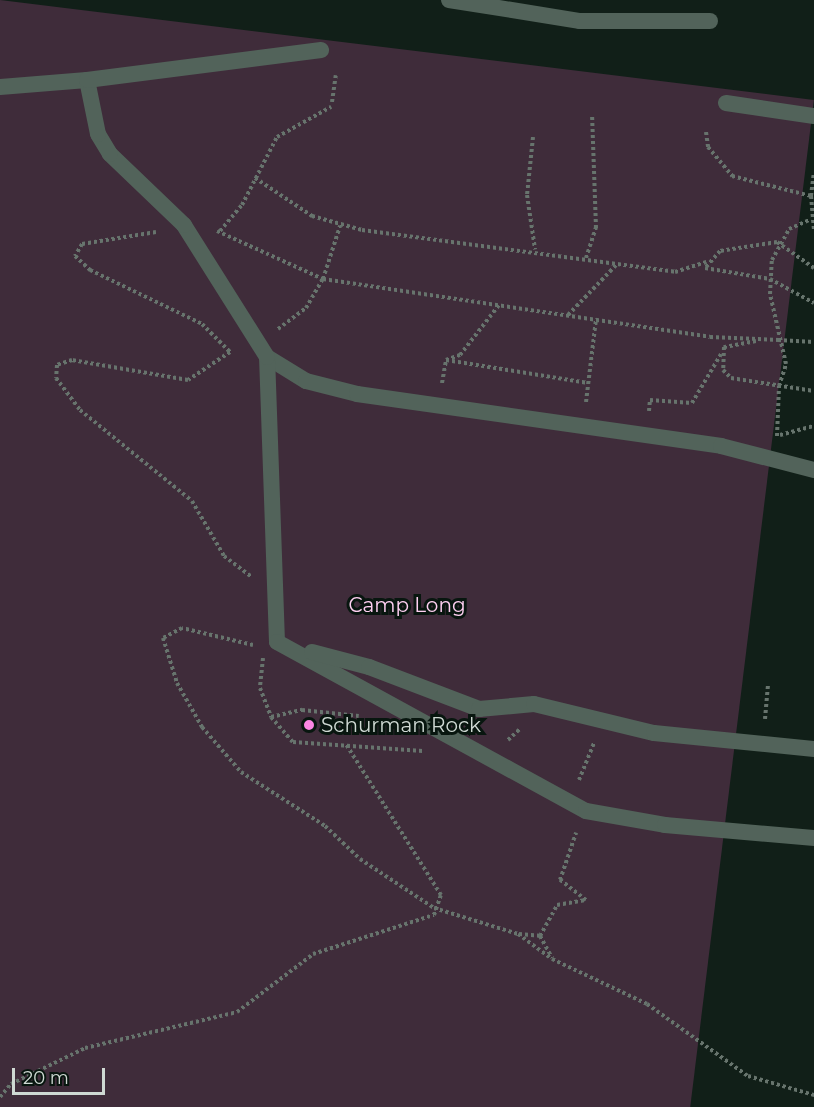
<!DOCTYPE html>
<html>
<head>
<meta charset="utf-8">
<style>
  body { margin:0 }
  #map { position:relative; width:814px; height:1107px; overflow:hidden; background:#111f18; font-family:Montserrat,sans-serif }
  div>[style] { position:absolute }
  .green>* { inset:0; background:#3f2c3a; transform-origin:0 0 }
  .path>* { height:4px; margin-top:-2px; transform-origin:0; background:repeating-linear-gradient(90deg,#67746d 0 3px,transparent 0 6px) }
  .lane>* { height:16px; margin:-8px; padding:0 8px; transform-origin:8px; border-radius:8px; background:#52635a }
  .dots>* { width:16px; height:16px; translate:-50% -50%; box-sizing:border-box; border:3px solid #08160f; border-radius:50% }
  span { translate:-50% -50%; white-space:nowrap; text-align:center; line-height:1.15; -webkit-text-stroke:6px #08160f; paint-order:stroke }
  .park-label { font-size:20px; color:#ffd0f2 }
  .poi-label { font-size:20px; color:#cfd9d3 }
  .left { translate:0 -50%; text-align:left }
  .scale { position:absolute; left:12px; top:1068px; width:93px; height:27px; box-sizing:border-box; border:3px solid #cfd9d3; border-top:0; padding-left:8px; font-size:18px; line-height:21px; white-space:nowrap; color:#cfd9d3; -webkit-text-stroke:4px #08160f; paint-order:stroke }
</style>
</head>
<body>
<div id="map">
  <div class="green">
    <i style="left:0;top:0;width:820px;height:1107px;rotate:7deg"></i>
  </div>
  <div class="path">
    <i style="left:332px;top:102px;width:27px;rotate:-82deg"></i>
    <i style="left:706px;top:132px;width:15px;rotate:82deg"></i>
    <i style="left:708px;top:147px;width:38px;rotate:50deg"></i>
    <i style="left:732px;top:176px;width:81px;rotate:14.2deg"></i>
    <i style="left:811px;top:196px;width:35px;rotate:85deg"></i>
    <i style="left:533px;top:137px;width:58px;rotate:95.9deg"></i>
    <i style="left:527px;top:195px;width:55px;rotate:81.6deg"></i>
    <i style="left:255px;top:178px;width:69px;rotate:33.7deg"></i>
    <i style="left:312px;top:216px;width:52px;rotate:15.6deg"></i>
    <i style="left:362px;top:230px;width:316px;rotate:7.6deg"></i>
    <i style="left:675px;top:272px;width:33px;rotate:-18deg"></i>
    <i style="left:811px;top:196px;width:23px;rotate:-83deg"></i>
    <i style="left:217px;top:231px;width:116px;rotate:24.4deg"></i>
    <i style="left:323px;top:279px;width:391px;rotate:8.5deg"></i>
    <i style="left:710px;top:337px;width:69px;rotate:2.5deg"></i>
    <i style="left:220px;top:231px;width:34px;rotate:-50deg"></i>
    <i style="left:242px;top:205px;width:76px;rotate:-62.8deg"></i>
    <i style="left:277px;top:137px;width:62px;rotate:-29.1deg"></i>
    <i style="left:156px;top:232px;width:75px;rotate:170.8deg"></i>
    <i style="left:82px;top:244px;width:14px;rotate:120deg"></i>
    <i style="left:75px;top:256px;width:21px;rotate:43deg"></i>
    <i style="left:90px;top:270px;width:124px;rotate:25.7deg"></i>
    <i style="left:202px;top:324px;width:40px;rotate:45deg"></i>
    <i style="left:230px;top:352px;width:50px;rotate:146.3deg"></i>
    <i style="left:188px;top:380px;width:118px;rotate:-170.2deg"></i>
    <i style="left:72px;top:360px;width:16px;rotate:162deg"></i>
    <i style="left:57px;top:365px;width:13px;rotate:94deg"></i>
    <i style="left:56px;top:378px;width:40px;rotate:53deg"></i>
    <i style="left:80px;top:410px;width:144px;rotate:39.1deg"></i>
    <i style="left:192px;top:501px;width:64px;rotate:59.8deg"></i>
    <i style="left:224px;top:556px;width:35px;rotate:37deg"></i>
    <i style="left:586px;top:258px;width:32px;rotate:-72deg"></i>
    <i style="left:596px;top:228px;width:112px;rotate:-92deg"></i>
    <i style="left:814px;top:268px;width:45px;rotate:-144.9deg"></i>
    <i style="left:777px;top:242px;width:58px;rotate:171deg"></i>
    <i style="left:720px;top:251px;width:23px;rotate:131deg"></i>
    <i style="left:705px;top:268px;width:66px;rotate:9.6deg"></i>
    <i style="left:770px;top:279px;width:50px;rotate:28.6deg"></i>
    <i style="left:568px;top:315px;width:71px;rotate:-46.1deg"></i>
    <i style="left:278px;top:329px;width:35px;rotate:-37deg"></i>
    <i style="left:306px;top:308px;width:34px;rotate:-60deg"></i>
    <i style="left:323px;top:279px;width:56px;rotate:-72.2deg"></i>
    <i style="left:778px;top:340px;width:36px;rotate:3deg"></i>
    <i style="left:756px;top:341px;width:33px;rotate:169deg"></i>
    <i style="left:724px;top:347px;width:23px;rotate:92deg"></i>
    <i style="left:723px;top:370px;width:11px;rotate:45deg"></i>
    <i style="left:731px;top:378px;width:84px;rotate:8.9deg"></i>
    <i style="left:446px;top:360px;width:144px;rotate:9.2deg"></i>
    <i style="left:442px;top:383px;width:23px;rotate:-80deg"></i>
    <i style="left:446px;top:360px;width:15px;rotate:-20deg"></i>
    <i style="left:460px;top:355px;width:63px;rotate:-52deg"></i>
    <i style="left:586px;top:402px;width:84px;rotate:-83.1deg"></i>
    <i style="left:649px;top:411px;width:11px;rotate:-85deg"></i>
    <i style="left:650px;top:400px;width:42px;rotate:4.1deg"></i>
    <i style="left:692px;top:403px;width:57px;rotate:-59.4deg"></i>
    <i style="left:780px;top:435px;width:35px;rotate:-15deg"></i>
    <i style="left:777px;top:436px;width:50px;rotate:-87.7deg"></i>
    <i style="left:779px;top:386px;width:23px;rotate:-72deg"></i>
    <i style="left:786px;top:364px;width:72px;rotate:-102.9deg"></i>
    <i style="left:770px;top:294px;width:34px;rotate:-87deg"></i>
    <i style="left:772px;top:260px;width:35px;rotate:-61deg"></i>
    <i style="left:789px;top:229px;width:24px;rotate:-24deg"></i>
    <i style="left:253px;top:645px;width:73px;rotate:-166.5deg"></i>
    <i style="left:182px;top:628px;width:21px;rotate:152deg"></i>
    <i style="left:163px;top:638px;width:47px;rotate:72.7deg"></i>
    <i style="left:177px;top:683px;width:51px;rotate:60.4deg"></i>
    <i style="left:202px;top:727px;width:60px;rotate:49.1deg"></i>
    <i style="left:241px;top:772px;width:100px;rotate:32.7deg"></i>
    <i style="left:325px;top:826px;width:48px;rotate:43.3deg"></i>
    <i style="left:360px;top:859px;width:89px;rotate:33.5deg"></i>
    <i style="left:434px;top:908px;width:88px;rotate:17.2deg"></i>
    <i style="left:518px;top:934px;width:42px;rotate:36.3deg"></i>
    <i style="left:552px;top:959px;width:105px;rotate:25.3deg"></i>
    <i style="left:647px;top:1004px;width:124px;rotate:35.5deg"></i>
    <i style="left:748px;top:1076px;width:69px;rotate:16.1deg"></i>
    <i style="left:263px;top:658px;width:30px;rotate:96deg"></i>
    <i style="left:260px;top:688px;width:31px;rotate:69deg"></i>
    <i style="left:271px;top:717px;width:33px;rotate:49deg"></i>
    <i style="left:293px;top:742px;width:130px;rotate:4deg"></i>
    <i style="left:271px;top:717px;width:32px;rotate:-13deg"></i>
    <i style="left:302px;top:710px;width:57px;rotate:6deg"></i>
    <i style="left:765px;top:719px;width:35px;rotate:-85deg"></i>
    <i style="left:508px;top:740px;width:16px;rotate:-43deg"></i>
    <i style="left:579px;top:780px;width:40px;rotate:-68deg"></i>
    <i style="left:519px;top:934px;width:21px;rotate:5deg"></i>
    <i style="left:540px;top:936px;width:25px;rotate:61deg"></i>
    <i style="left:540px;top:936px;width:35px;rotate:-61deg"></i>
    <i style="left:557px;top:905px;width:29px;rotate:-10deg"></i>
    <i style="left:586px;top:900px;width:33px;rotate:-142deg"></i>
    <i style="left:560px;top:880px;width:50px;rotate:-71.2deg"></i>
    <i style="left:0;top:1097px;width:17px;rotate:-50deg"></i>
    <i style="left:11px;top:1084px;width:82px;rotate:-25.9deg"></i>
    <i style="left:85px;top:1048px;width:156px;rotate:-13.3deg"></i>
    <i style="left:237px;top:1012px;width:96px;rotate:-37.3deg"></i>
    <i style="left:313px;top:954px;width:127px;rotate:-17.9deg"></i>
    <i style="left:434px;top:915px;width:21px;rotate:-71deg"></i>
    <i style="left:441px;top:895px;width:178px;rotate:-122.2deg"></i>
  </div>
  <div class="lane">
    <i style="left:449px;top:0;width:133px;rotate:9.1deg"></i>
    <i style="left:580px;top:21px;width:130px"></i>
    <i style="left:0;top:87px;width:87px;rotate:-4.6deg"></i>
    <i style="left:726px;top:103px;width:89px;rotate:8.4deg"></i>
    <i style="left:267px;top:357px;width:46px;rotate:31.6deg"></i>
    <i style="left:306px;top:381px;width:53px;rotate:14.3deg"></i>
    <i style="left:357px;top:394px;width:368px;rotate:8.1deg"></i>
    <i style="left:721px;top:446px;width:96px;rotate:14.5deg"></i>
    <i style="left:277px;top:642px;width:285px;rotate:-92deg"></i>
    <i style="left:267px;top:357px;width:156px;rotate:-122.2deg"></i>
    <i style="left:184px;top:225px;width:103px;rotate:-136.2deg"></i>
    <i style="left:110px;top:154px;width:23px;rotate:-121deg"></i>
    <i style="left:98px;top:134px;width:55px;rotate:-101.5deg"></i>
    <i style="left:87px;top:80px;width:236px;rotate:-7.3deg"></i>
    <i style="left:277px;top:642px;width:352px;rotate:28.7deg"></i>
    <i style="left:586px;top:811px;width:80px;rotate:10deg"></i>
    <i style="left:665px;top:825px;width:150px;rotate:5deg"></i>
    <i style="left:312px;top:652px;width:59px;rotate:14.7deg"></i>
    <i style="left:369px;top:667px;width:118px;rotate:20.9deg"></i>
    <i style="left:479px;top:709px;width:55px;rotate:-5.2deg"></i>
    <i style="left:534px;top:704px;width:123px;rotate:13.6deg"></i>
    <i style="left:654px;top:733px;width:161px;rotate:5.7deg"></i>
  </div>
  <div class="dots">
    <i style="left:309px;top:725px;background:#fc86e3"></i>
  </div>
  <div class="park-label">
    <span style="left:407px;top:605px">Camp Long</span>
  </div>
  <div class="poi-label">
    <span class="left" style="left:321px;top:725px">Schurman Rock</span>
  </div>
  <div class="scale">20 m</div>
</div>
</body>
</html>
